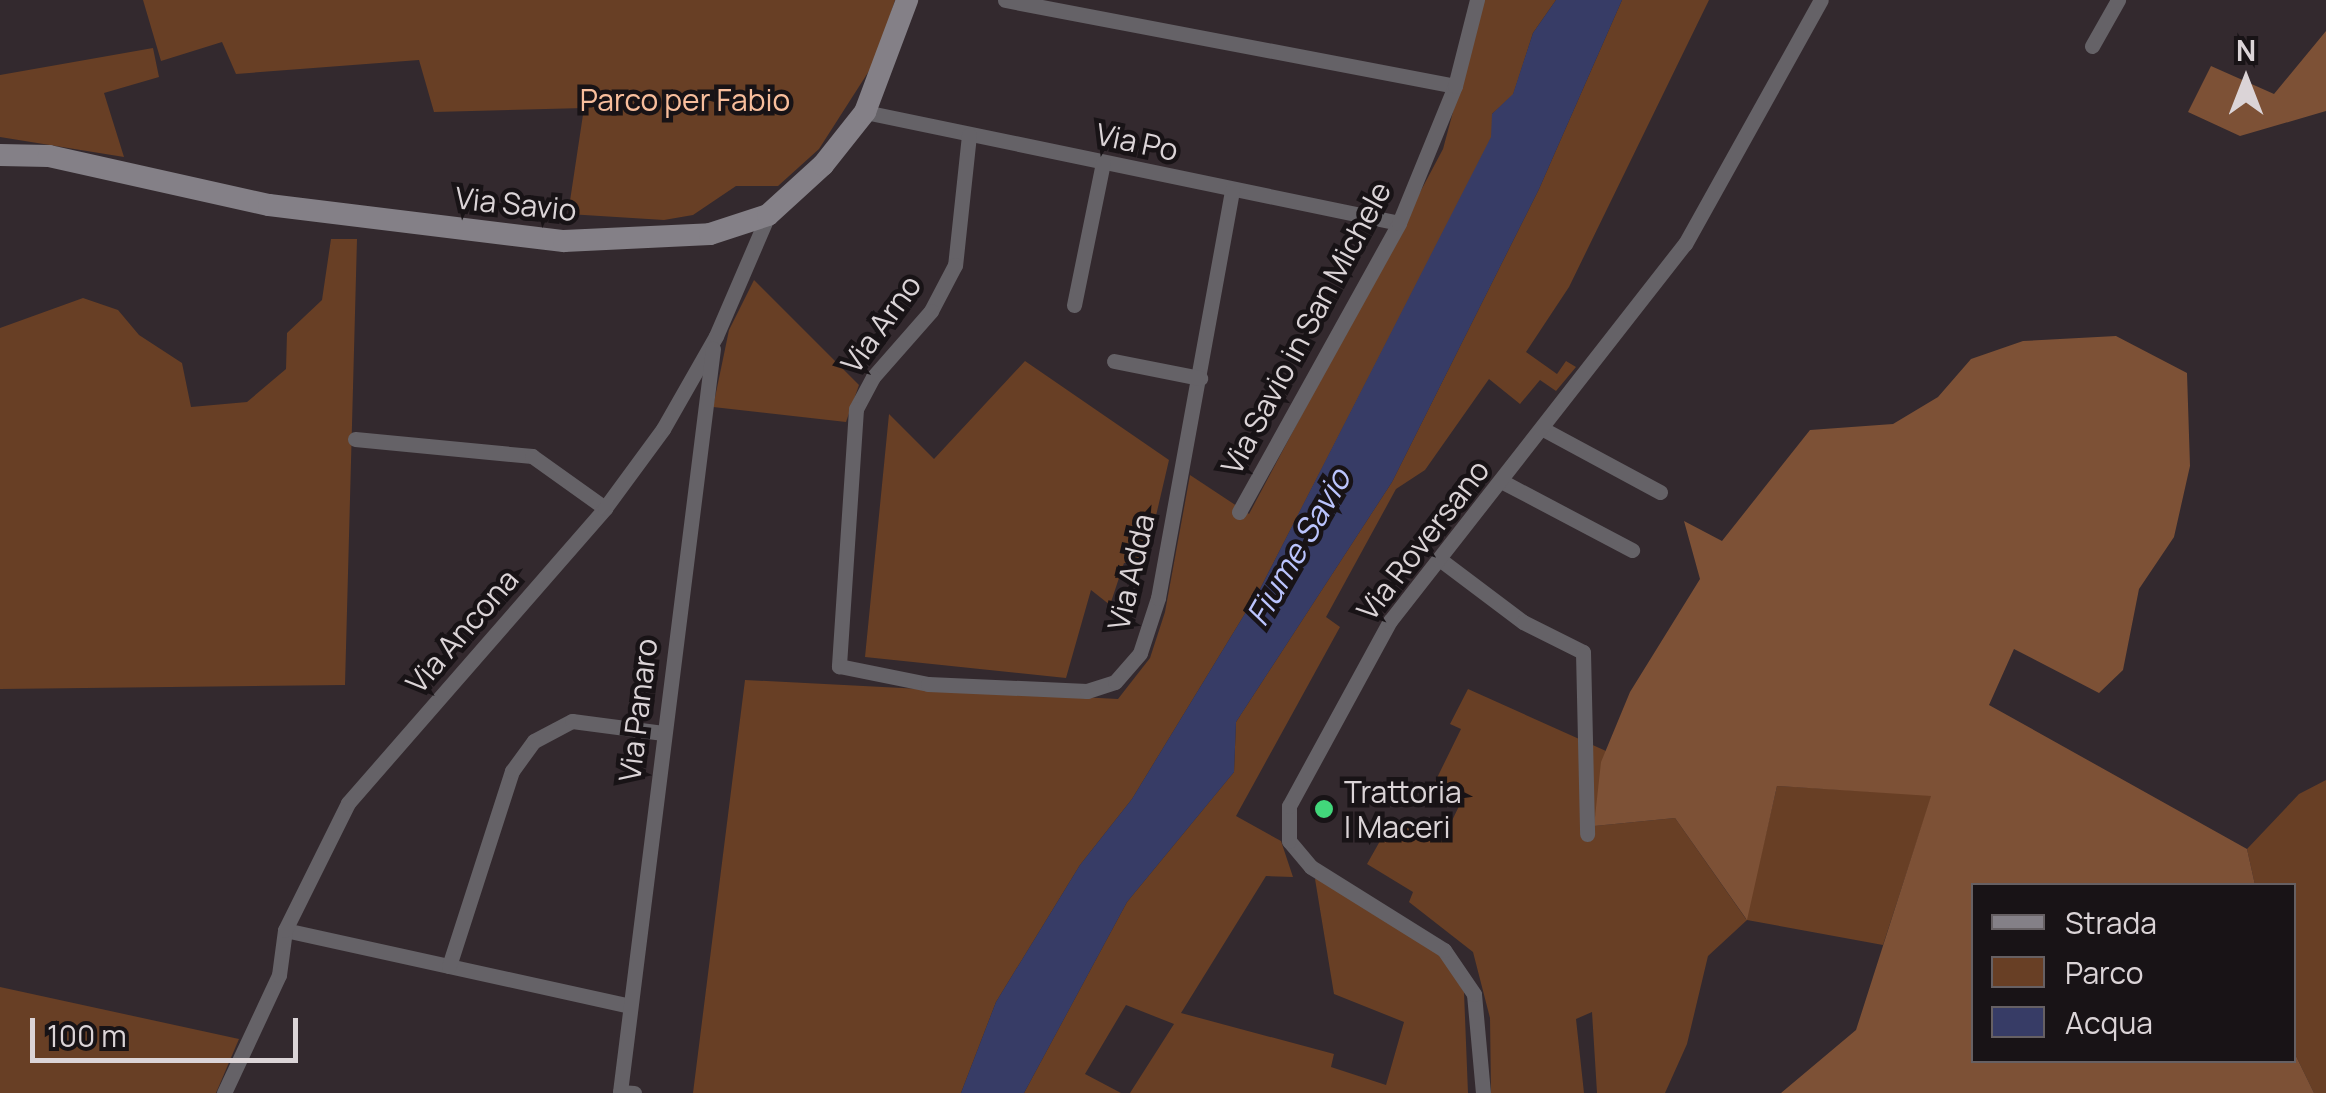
<!DOCTYPE html>
<html>
<head>
<meta charset="utf-8">
<style>
  body { margin:0 }
  #map { position:relative; width:2326px; height:1093px; overflow:hidden; background:#33292e; font-family:Manrope,sans-serif }
  div>[style] { position:absolute }
  .green>* { inset:0; background:#683f25 }
  .forest>* { inset:0; background:#7d5136 }
  .water>* { inset:0; background:#373c66 }
  .street>* { height:15px; margin:-7.5px; padding:0 7.5px; transform-origin:7.5px; border-radius:7.5px; background:#656267 }
  .secondary>* { height:22px; margin:-11px; padding:0 11px; transform-origin:11px; border-radius:11px; background:#848087 }
  .dots>* { width:28px; height:28px; translate:-50% -50%; box-sizing:border-box; border:5px solid #181316; border-radius:50% }
  span { translate:-50% -50%; white-space:nowrap; text-align:center; line-height:1.15; -webkit-text-stroke:9px #181316; paint-order:stroke }
  .park-label { font-size:30px; color:#f8be9c }
  .street-label { font-size:30px; color:#dbd4d7 }
  .poi-label { font-size:30px; color:#dbd4d7 }
  .left { translate:0 -50%; text-align:left }
  .water-label { font-size:32px; color:#bbc4fd; font-style:italic }
  .legend { position:absolute; left:1971px; top:883px; width:325px; height:180px; box-sizing:border-box; background:#181316; border:2px solid #666063; margin:0; padding:12px 18px; list-style:none; font-size:30px; color:#dbd4d7 }
  .legend li { display:flex; align-items:center; gap:20px; height:50px }
  .legend b { width:50px; border:2px solid #666063 }
  .north { position:absolute; left:2196px; top:30px; width:100px; height:100px; -webkit-text-stroke:8px #181316; paint-order:stroke; rotate:0deg; font-size:28px; font-weight:700; line-height:40px; text-align:center; color:#dbd4d7 }
  .north::after { content:''; display:block; margin:auto; width:35px; height:45px; background:#dbd4d7; clip-path:polygon(50% 0,100% 100%,50% 72%,0 100%) }
  .scale { position:absolute; left:30px; top:1018px; width:268px; height:45px; box-sizing:border-box; border:5px solid #dbd4d7; border-top:0; padding-left:12px; font-size:30px; line-height:35px; white-space:nowrap; color:#dbd4d7; -webkit-text-stroke:8px #181316; paint-order:stroke }
</style>
</head>
<body>
<div id="map">
  <div class="green">
    <i style="clip-path:polygon(143px 0,895px 0,876px 60px,819px 149px,778px 186px,736px 186px,693px 215px,664px 220px,568px 214px,584px 108px,434px 112px,419px 60px,236px 74px,222px 42px,161px 61px)"></i>
    <i style="clip-path:polygon(1483px 0,1556px 0,1533px 33px,1513px 95px,1492px 114px,1492px 137px,1260px 589px,1132px 799px,1080px 865px,996px 1002px,961px 1093px,693px 1093px,745px 680px,1118px 699px,1150px 658px,1165px 612px,1190px 475px,1249px 514px,1443px 149px)"></i>
    <i style="clip-path:polygon(1622px 0,1709px 0,1569px 287px,1526px 352px,1557px 374px,1566px 361px,1576px 367px,1556px 391px,1540px 380px,1520px 404px,1489px 379px,1425px 470px,1396px 489px,1326px 617px,1340px 627px,1236px 816px,1281px 841px,1293px 877px,1266px 876px,1181px 1013px,1334px 1054px,1331px 1067px,1386px 1085px,1404px 1022px,1334px 994px,1315px 879px,1322px 879px,1442px 955px,1464px 992px,1468px 1093px,1130px 1093px,1174px 1024px,1126px 1005px,1085px 1074px,1121px 1093px,1024px 1093px,1127px 902px,1234px 772px,1236px 722px,1392px 482px,1539px 189px)"></i>
    <i style="clip-path:polygon(153px 48px,159px 77px,104px 93px,124px 157px,0 137px,0 75px)"></i>
    <i style="clip-path:polygon(331px 239px,357px 239px,345px 685px,0 689px,0 328px,83px 298px,118px 310px,139px 335px,182px 363px,191px 407px,247px 402px,286px 369px,287px 333px,322px 300px)"></i>
    <i style="clip-path:polygon(754px 280px,859px 385px,846px 422px,713px 407px,729px 330px)"></i>
    <i style="clip-path:polygon(1025px 361px,1169px 460px,1145px 563px,1124px 563px,1110px 605px,1091px 590px,1066px 678px,865px 657px,889px 414px,934px 459px)"></i>
    <i style="clip-path:polygon(1468px 689px,1606px 751px,1594px 826px,1675px 818px,1746px 919px,1777px 786px,1932px 795px,1883px 945px,1747px 920px,1708px 956px,1687px 1044px,1665px 1093px,1597px 1093px,1592px 1012px,1576px 1019px,1584px 1093px,1491px 1093px,1490px 1018px,1473px 952px,1409px 902px,1413px 892px,1367px 864px,1393px 818px,1442px 841px,1462px 800px,1434px 784px,1461px 729px,1450px 724px)"></i>
    <i style="clip-path:polygon(2326px 780px,2326px 1093px,2314px 1093px,2294px 1052px,2294px 886px,2255px 885px,2247px 849px,2299px 794px)"></i>
    <i style="clip-path:polygon(0 987px,239px 1039px,216px 1093px,0 1093px)"></i>
  </div>
  <div class="forest">
    <i style="clip-path:polygon(2326px 31px,2326px 111px,2240px 136px,2188px 112px,2211px 66px,2274px 94px)"></i>
    <i style="clip-path:polygon(2116px 336px,2187px 373px,2190px 466px,2174px 537px,2139px 589px,2123px 670px,2099px 693px,2014px 649px,1989px 705px,2247px 849px,2255px 885px,1974px 886px,1974px 1060px,2294px 1060px,2294px 1052px,2314px 1093px,1781px 1093px,1856px 1030px,1931px 796px,1777px 786px,1747px 920px,1675px 818px,1594px 826px,1601px 762px,1630px 692px,1700px 579px,1684px 521px,1722px 541px,1810px 430px,1893px 424px,1938px 397px,1971px 359px,2023px 341px)"></i>
  </div>
  <div class="water">
    <i style="clip-path:polygon(1556px 0,1622px 0,1539px 189px,1392px 482px,1236px 722px,1234px 772px,1127px 902px,1024px 1093px,961px 1093px,996px 1002px,1080px 865px,1132px 799px,1260px 589px,1491px 137px,1492px 114px,1513px 94px,1533px 33px)"></i>
  </div>
  <div class="street">
    <i style="left:1005px;top:0;width:458px;rotate:10.8deg"></i>
    <i style="left:2092px;top:46px;width:53px;rotate:-60.5deg"></i>
    <i style="left:865px;top:112px;width:545px;rotate:11.74deg"></i>
    <i style="left:969px;top:135px;width:131px;rotate:96.1deg"></i>
    <i style="left:955px;top:265px;width:52px;rotate:117.6deg"></i>
    <i style="left:931px;top:311px;width:88px;rotate:131.3deg"></i>
    <i style="left:873px;top:377px;width:36px;rotate:118deg"></i>
    <i style="left:856px;top:409px;width:258px;rotate:93.8deg"></i>
    <i style="left:839px;top:666px;width:91px;rotate:11.4deg"></i>
    <i style="left:928px;top:684px;width:159px;rotate:2.5deg"></i>
    <i style="left:1087px;top:691px;width:29px;rotate:-18deg"></i>
    <i style="left:1115px;top:682px;width:38px;rotate:-49deg"></i>
    <i style="left:1140px;top:653px;width:58px;rotate:-71.9deg"></i>
    <i style="left:1158px;top:598px;width:415px;rotate:-79.7deg"></i>
    <i style="left:1074px;top:305px;width:145px;rotate:-78.5deg"></i>
    <i style="left:1114px;top:361px;width:88px;rotate:11.2deg"></i>
    <i style="left:1543px;top:429px;width:133px;rotate:28.3deg"></i>
    <i style="left:355px;top:439px;width:178px;rotate:5.5deg"></i>
    <i style="left:532px;top:456px;width:90px;rotate:35.5deg"></i>
    <i style="left:1503px;top:482px;width:146px;rotate:27.8deg"></i>
    <i style="left:1239px;top:512px;width:330px;rotate:-61deg"></i>
    <i style="left:1399px;top:223px;width:148px;rotate:-67.8deg"></i>
    <i style="left:1455px;top:86px;width:89px;rotate:-75.7deg"></i>
    <i style="left:1442px;top:561px;width:101px;rotate:37deg"></i>
    <i style="left:1523px;top:622px;width:67px;rotate:26.6deg"></i>
    <i style="left:1583px;top:652px;width:182px;rotate:88.7deg"></i>
    <i style="left:285px;top:930px;width:353px;rotate:12.4deg"></i>
    <i style="left:449px;top:966px;width:205px;rotate:-72.1deg"></i>
    <i style="left:512px;top:771px;width:37px;rotate:-54deg"></i>
    <i style="left:534px;top:741px;width:43px;rotate:-27.8deg"></i>
    <i style="left:572px;top:721px;width:92px;rotate:7.5deg"></i>
    <i style="left:224px;top:1093px;width:130px;rotate:-65deg"></i>
    <i style="left:279px;top:975px;width:45px;rotate:-82.4deg"></i>
    <i style="left:285px;top:930px;width:142px;rotate:-63.6deg"></i>
    <i style="left:348px;top:803px;width:391px;rotate:-48.9deg"></i>
    <i style="left:605px;top:508px;width:98px;rotate:-53.7deg"></i>
    <i style="left:663px;top:429px;width:107px;rotate:-60.3deg"></i>
    <i style="left:716px;top:336px;width:132px;rotate:-66.7deg"></i>
    <i style="left:634px;top:1093px;width:14px;rotate:-176deg"></i>
    <i style="left:620px;top:1092px;width:749px;rotate:-82.87deg"></i>
    <i style="left:1483px;top:1093px;width:99px;rotate:-95.2deg"></i>
    <i style="left:1474px;top:994px;width:53px;rotate:-124.3deg"></i>
    <i style="left:1444px;top:950px;width:157px;rotate:-148deg"></i>
    <i style="left:1311px;top:867px;width:34px;rotate:-130deg"></i>
    <i style="left:1289px;top:841px;width:35px;rotate:-90deg"></i>
    <i style="left:1289px;top:806px;width:211px;rotate:-61.4deg"></i>
    <i style="left:1390px;top:621px;width:479px;rotate:-52deg"></i>
    <i style="left:1685px;top:244px;width:279px;rotate:-60.9deg"></i>
  </div>
  <div class="secondary">
    <i style="left:0;top:155px;width:49px;rotate:1.2deg"></i>
    <i style="left:49px;top:156px;width:225px;rotate:12.6deg"></i>
    <i style="left:269px;top:205px;width:297px;rotate:7deg"></i>
    <i style="left:564px;top:241px;width:146px;rotate:-2.7deg"></i>
    <i style="left:710px;top:234px;width:61px;rotate:-18.1deg"></i>
    <i style="left:768px;top:215px;width:74px;rotate:-42.3deg"></i>
    <i style="left:823px;top:165px;width:68px;rotate:-51.6deg"></i>
    <i style="left:865px;top:112px;width:120px;rotate:-69.4deg"></i>
  </div>
  <div class="dots">
    <i style="left:1324px;top:809px;background:#42d77b"></i>
  </div>
  <div class="park-label">
    <span style="left:685px;top:100px">Parco per Fabio</span>
  </div>
  <div class="street-label">
    <span style="left:1137px;top:142px;rotate:12deg">Via Po</span>
    <span style="left:516px;top:204px;rotate:6deg">Via Savio</span>
    <span style="left:881px;top:324px;rotate:-54deg">Via Arno</span>
    <span style="left:1306px;top:328px;rotate:-62deg">Via Savio in San Michele</span>
    <span style="left:1423px;top:540px;rotate:-52deg">Via Roversano</span>
    <span style="left:1131px;top:572px;rotate:-77deg">Via Adda</span>
    <span style="left:462px;top:631px;rotate:-49deg">Via Ancona</span>
    <span style="left:638px;top:710px;rotate:-83deg">Via Panaro</span>
  </div>
  <div class="poi-label">
    <span class="left" style="left:1344px;top:809px">Trattoria<br>I Maceri</span>
  </div>
  <div class="water-label">
    <span style="left:1298px;top:547px;rotate:-60deg">Fiume Savio</span>
  </div>
  <ul class="legend">
  <li><b style="height:12px;background:#848087"></b>Strada</li>
  <li><b style="height:28px;background:#683f25"></b>Parco</li>
  <li><b style="height:28px;background:#373c66"></b>Acqua</li>
  </ul>
  <div class="north">N</div>
  <div class="scale">100 m</div>
</div>
</body>
</html>
